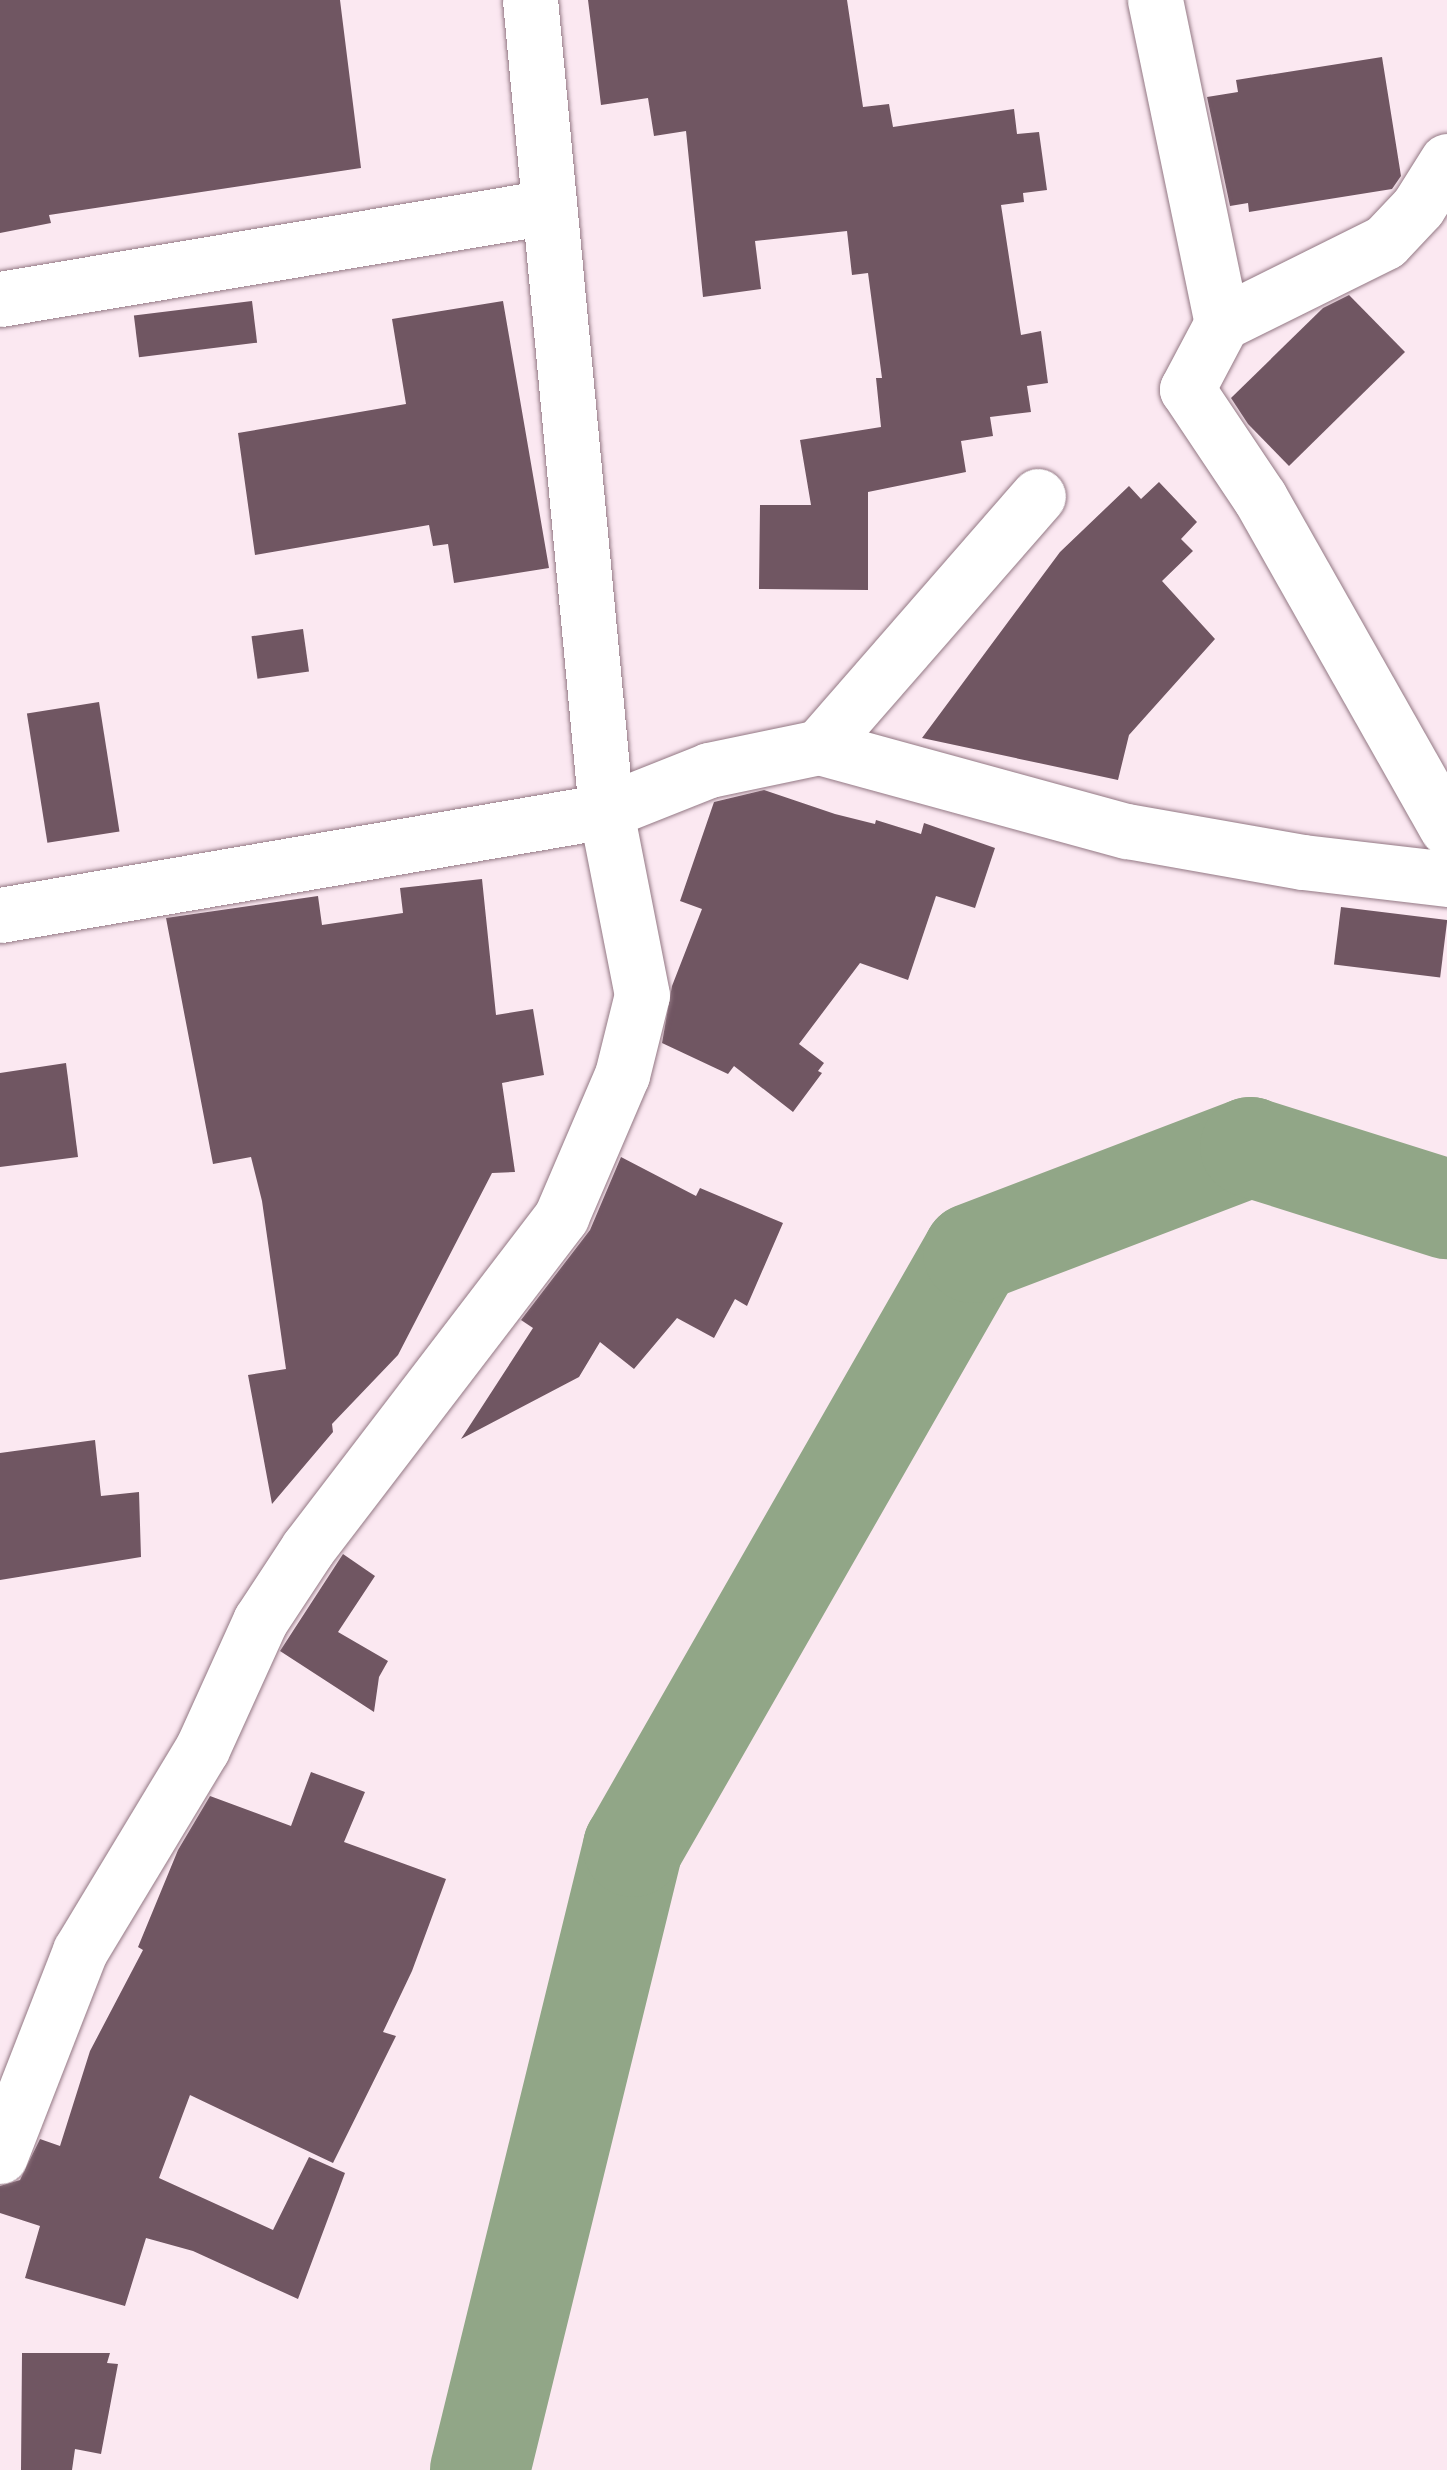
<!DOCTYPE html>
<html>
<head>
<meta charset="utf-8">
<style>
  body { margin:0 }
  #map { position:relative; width:1447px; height:2470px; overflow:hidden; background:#fbe8f1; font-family:"Titillium Web",sans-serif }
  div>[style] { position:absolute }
  .river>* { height:100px; margin:-50px; padding:0 50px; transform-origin:50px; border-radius:50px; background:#91a687 }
  .building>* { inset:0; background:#705662; transform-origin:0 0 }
  .roads { filter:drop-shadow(0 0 2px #937884) drop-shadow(0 0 2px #937884) }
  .minor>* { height:55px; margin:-27.5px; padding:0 27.5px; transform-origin:27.5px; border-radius:27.5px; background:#fff }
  span { translate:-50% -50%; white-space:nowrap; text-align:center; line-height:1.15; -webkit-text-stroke:10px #fbe8f1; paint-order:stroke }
</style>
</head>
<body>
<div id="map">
  <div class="river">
    <i style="left:480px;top:2470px;width:642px;rotate:-76.2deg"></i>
    <i style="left:633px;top:1847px;width:684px;rotate:-60.21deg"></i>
    <i style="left:973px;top:1253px;width:297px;rotate:-20.9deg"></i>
    <i style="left:1250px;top:1147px;width:207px;rotate:17.5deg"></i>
  </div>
  <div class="building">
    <i style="clip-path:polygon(0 0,340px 0,361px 168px,49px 215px,51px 223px,0 233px)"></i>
    <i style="clip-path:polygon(588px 0,847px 0,863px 107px,889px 104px,893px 127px,1014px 109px,1017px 134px,1039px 132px,1047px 190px,1023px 193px,1024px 202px,1001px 205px,1021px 335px,1041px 331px,1048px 383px,1027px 386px,1031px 412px,990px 417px,993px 436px,961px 441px,966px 472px,868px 492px,868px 590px,759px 589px,760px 505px,811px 505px,800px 440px,881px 427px,876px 378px,882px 378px,868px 273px,852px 275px,847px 231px,755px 241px,761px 289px,703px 297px,686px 131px,654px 136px,648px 98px,601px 105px)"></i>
    <i style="clip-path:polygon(1382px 57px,1401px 176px,1392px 189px,1249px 212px,1248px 203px,1230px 206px,1207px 97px,1238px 92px,1236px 80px)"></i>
    <i style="clip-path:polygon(1349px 295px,1405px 352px,1289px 466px,1248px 424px,1231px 398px,1323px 308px)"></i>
    <i style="left:252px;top:301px;width:42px;height:119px;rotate:83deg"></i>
    <i style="clip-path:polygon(503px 301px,549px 568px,454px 583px,448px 544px,433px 546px,429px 525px,255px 555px,238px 433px,406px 404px,392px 319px)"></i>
    <i style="clip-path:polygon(1159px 482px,1197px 522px,1181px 539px,1193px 551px,1162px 581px,1215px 639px,1129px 735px,1118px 780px,922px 738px,1060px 552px,1129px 486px,1141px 499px)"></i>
    <i style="left:303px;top:629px;width:43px;height:52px;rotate:82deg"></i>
    <i style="left:99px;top:702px;width:131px;height:73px;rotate:81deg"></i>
    <i style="clip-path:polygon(764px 790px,835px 814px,875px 824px,876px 820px,921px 834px,924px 823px,995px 848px,975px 908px,936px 896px,908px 980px,860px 963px,799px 1044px,824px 1063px,818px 1071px,822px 1073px,793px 1112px,734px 1066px,728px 1074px,662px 1043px,672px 986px,702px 909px,680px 901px,714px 802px)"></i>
    <i style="clip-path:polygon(482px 879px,496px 1015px,533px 1009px,544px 1075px,502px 1083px,515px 1172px,492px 1173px,398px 1355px,332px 1424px,333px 1432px,272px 1504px,248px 1375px,286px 1369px,262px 1201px,251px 1157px,213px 1164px,166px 918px,318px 896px,322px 925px,403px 913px,400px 888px)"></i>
    <i style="left:1341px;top:907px;width:107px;height:58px;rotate:7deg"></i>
    <i style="clip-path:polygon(66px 1063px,78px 1157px,0 1167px,0 1073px)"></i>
    <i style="clip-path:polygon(621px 1157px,696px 1196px,700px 1188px,783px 1223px,747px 1306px,735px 1299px,714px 1338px,677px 1318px,634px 1369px,600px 1342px,579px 1377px,461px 1439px,533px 1328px,521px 1320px,590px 1230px)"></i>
    <i style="clip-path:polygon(95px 1440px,101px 1496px,139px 1492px,141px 1557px,0 1580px,0 1453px)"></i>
    <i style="clip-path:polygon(343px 1554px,375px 1576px,338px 1632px,388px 1661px,379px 1677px,374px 1712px,280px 1651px)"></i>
    <i style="clip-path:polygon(311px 1772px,365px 1792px,344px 1842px,446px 1879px,412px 1971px,383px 2032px,396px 2036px,333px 2163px,190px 2095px,159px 2178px,273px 2230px,309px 2157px,345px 2173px,298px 2299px,193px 2251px,146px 2238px,125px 2306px,25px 2278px,40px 2226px,0 2213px,0 2186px,20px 2180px,40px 2139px,60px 2146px,90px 2051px,143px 1950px,138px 1947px,178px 1850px,210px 1796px,291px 1826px)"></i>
    <i style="clip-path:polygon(22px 2353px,110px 2353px,107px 2363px,118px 2364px,101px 2454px,75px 2449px,72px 2470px,21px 2470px)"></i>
  </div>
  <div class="roads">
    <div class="minor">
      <i style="left:1155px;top:0;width:330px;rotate:78.3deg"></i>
      <i style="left:1447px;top:161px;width:54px;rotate:122.2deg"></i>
      <i style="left:1418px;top:207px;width:48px;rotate:133.3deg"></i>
      <i style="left:1385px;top:242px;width:182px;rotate:153.6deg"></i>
      <i style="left:1222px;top:323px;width:75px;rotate:117.9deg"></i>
      <i style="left:1187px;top:389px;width:131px;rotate:56.2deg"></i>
      <i style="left:1260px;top:498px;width:379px;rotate:60.5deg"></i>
      <i style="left:0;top:299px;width:556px;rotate:-9.53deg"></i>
      <i style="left:819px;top:747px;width:319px;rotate:15.3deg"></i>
      <i style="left:1127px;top:831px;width:179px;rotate:10deg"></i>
      <i style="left:1303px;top:862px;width:145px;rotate:6.7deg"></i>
      <i style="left:0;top:915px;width:615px;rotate:-9.74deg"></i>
      <i style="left:606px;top:811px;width:815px;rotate:-95.35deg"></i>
      <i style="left:0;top:2156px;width:220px;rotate:-68.7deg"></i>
      <i style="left:80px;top:1951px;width:236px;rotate:-58.9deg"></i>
      <i style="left:202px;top:1749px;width:141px;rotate:-65.6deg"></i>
      <i style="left:260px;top:1621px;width:87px;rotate:-56.7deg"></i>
      <i style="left:308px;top:1548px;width:417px;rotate:-52.6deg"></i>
      <i style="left:561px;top:1217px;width:155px;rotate:-66.8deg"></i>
      <i style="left:622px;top:1075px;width:82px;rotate:-76deg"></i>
      <i style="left:642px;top:995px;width:187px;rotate:-101.1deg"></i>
      <i style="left:606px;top:811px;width:111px;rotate:-21.7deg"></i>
      <i style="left:709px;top:770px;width:112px;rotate:-11.8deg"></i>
      <i style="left:819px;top:747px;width:333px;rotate:-48.9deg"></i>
    </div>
  </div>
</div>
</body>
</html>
